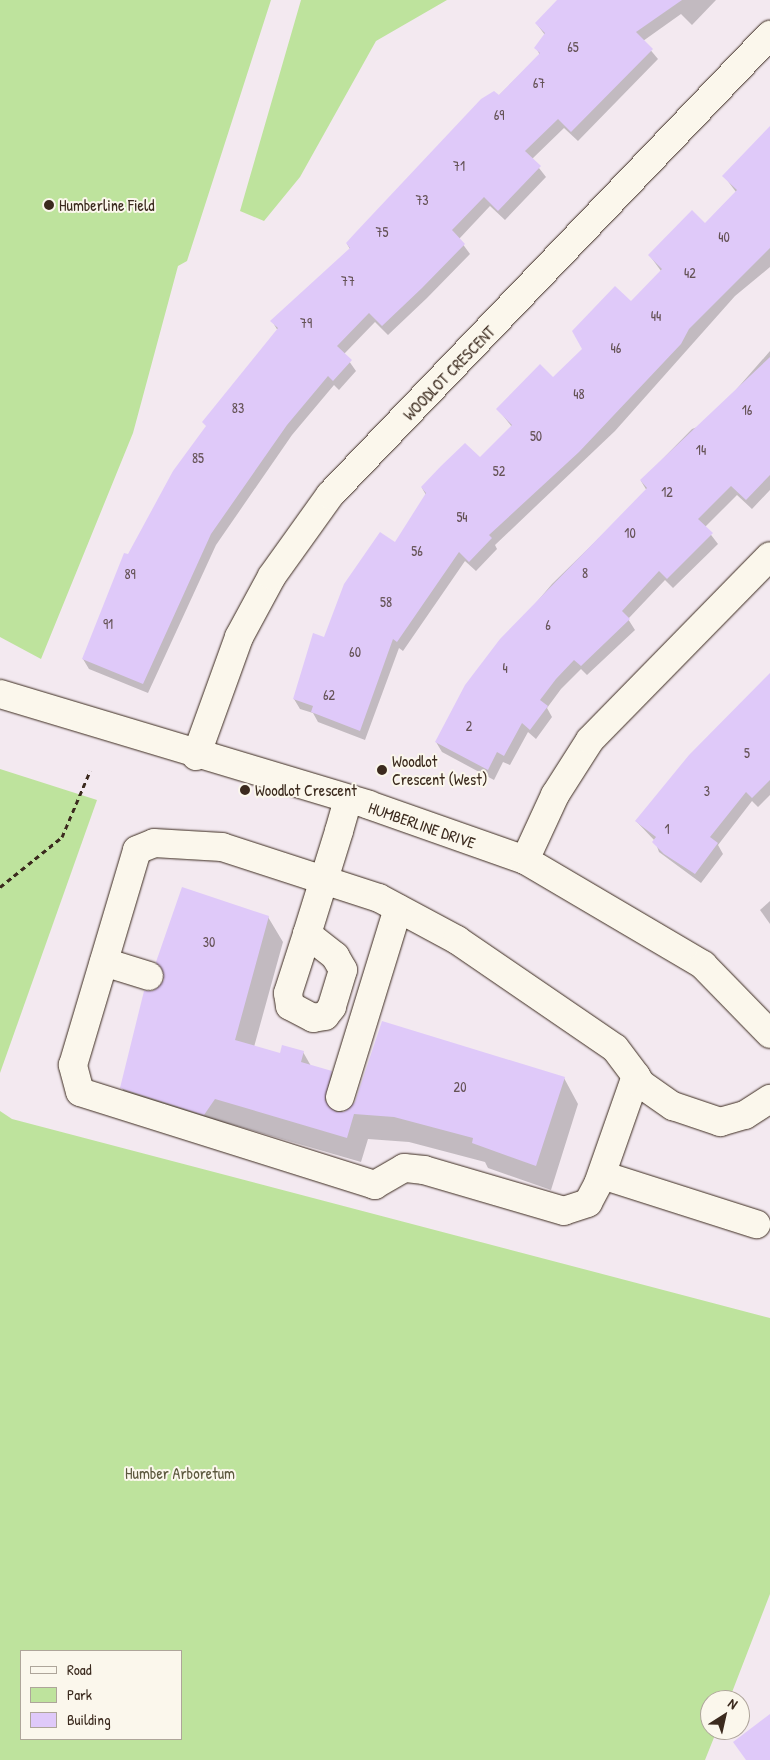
<!DOCTYPE html>
<html>
<head>
<meta charset="utf-8">
<style>
  body { margin:0 }
  #map { position:relative; width:770px; height:1760px; overflow:hidden; background:#f3e9f0; font-family:"Patrick Hand",sans-serif }
  div>[style] { position:absolute }
  .green>* { inset:0; background:#bee39d }
  .shadow>* { inset:0; background:#0003 }
  .building>* { inset:0; background:#dfc9f9 }
  .path>* { height:3px; margin-top:-1.5px; transform-origin:0; background:repeating-linear-gradient(90deg,#3b2a1e 0 5px,transparent 0 9px) }
  .roads { filter:drop-shadow(0 0 1px #3b2a1e) drop-shadow(0 0 1px #3b2a1e) }
  .minor>* { height:28px; margin:-14px; padding:0 14px; transform-origin:14px; border-radius:14px; background:#fbf7ec }
  .dots>* { width:14px; height:14px; translate:-50% -50%; box-sizing:border-box; border:2px solid #fbf7ec; border-radius:50% }
  span { translate:-50% -50%; white-space:nowrap; text-align:center; line-height:1.15; -webkit-text-stroke:4px #fbf7ec; paint-order:stroke }
  .number-label { font-size:14px; color:#645255 }
  .number-label span { -webkit-text-stroke-width:0 }
  .poi-label { font-size:16px; color:#3b2a1e }
  .left { translate:0 -50%; text-align:left }
  .street-label { font-size:16px; color:#3b2a1e }
  .park-label { font-size:16px; color:#5c583e }
  .legend { position:absolute; left:20px; top:1650px; width:162px; height:90px; box-sizing:border-box; background:#fbf7ec; border:1px solid #aea59a; margin:0; padding:6px 9px; list-style:none; font-size:15px; color:#3b2a1e }
  .legend li { display:flex; align-items:center; gap:10px; height:25px }
  .legend b { width:25px; border:1px solid #aea59a }
  .north { position:absolute; left:700px; top:1690px; width:50px; height:50px; box-sizing:border-box; background:#fbf7ec; border:1px solid #aea59a; border-radius:50%; rotate:35deg; font-size:14px; font-weight:700; line-height:20px; text-align:center; color:#3b2a1e }
  .north::after { content:''; display:block; margin:auto; width:18px; height:22px; background:#3b2a1e; clip-path:polygon(50% 0,100% 100%,50% 72%,0 100%) }
</style>
</head>
<body>
<div id="map">
  <div class="green">
    <i style="clip-path:polygon(0 0,271px 0,187px 261px,178px 266px,133px 433px,41px 659px,0 637px)"></i>
    <i style="clip-path:polygon(301px 0,447px 0,376px 41px,300px 177px,264px 221px,240px 211px)"></i>
    <i style="clip-path:polygon(0 769px,97px 800px,0 1073px)"></i>
    <i style="clip-path:polygon(evenodd,0 1111px,12px 1119px,770px 1318px,770px 1594px,729px 1700px,710px 1700px,710px 1730px,717px 1730px,705px 1760px,0 1760px,0 1111px,21px 1651px,181px 1651px,181px 1739px,21px 1739px,21px 1651px)"></i>
  </div>
  <div class="shadow">
    <i style="clip-path:polygon(583px 0,716px 0,692px 25px,681px 14px,643px 41px,658px 59px,578px 141px,564px 128px,532px 159px,546px 177px,505px 220px,490px 206px,459px 239px,470px 254px,427px 298px,388px 335px,375px 322px,344px 354px,356px 371px,339px 390px,334px 385px,292px 435px,216px 545px,148px 693px,89px 669px,83px 659px,129px 556px,207px 427px,204px 422px,278px 331px,272px 321px,350px 249px,347px 244px,540px 55px,536px 48px,545px 35px,536px 23px)"></i>
    <i style="clip-path:polygon(770px 137px,770px 267px,735px 296px,615px 431px,495px 545px,497px 549px,476px 571px,465px 561px,403px 651px,399px 648px,365px 740px,318px 722px,313px 713px,300px 709px,294px 699px,325px 639px,346px 584px,380px 534px,396px 544px,426px 495px,422px 488px,480px 459px,512px 427px,498px 409px,554px 379px,631px 303px,661px 271px,650px 256px,705px 224px,736px 192px,724px 176px)"></i>
    <i style="clip-path:polygon(770px 351px,770px 490px,752px 509px,737px 495px,705px 527px,718px 544px,673px 588px,665px 580px,628px 619px,635px 630px,587px 675px,581px 669px,561px 689px,547px 708px,552px 717px,536px 739px,528px 732px,510px 765px,503px 762px,494px 780px,442px 752px,436px 742px,466px 685px,552px 584px,647px 491px,641px 481px,692px 429px,706px 424px)"></i>
    <i style="clip-path:polygon(770px 675px,770px 795px,758px 807px,752px 801px,718px 845px,723px 854px,701px 883px,659px 852px,655px 841px,636px 821px)"></i>
    <i style="clip-path:polygon(770px 901px,770px 924px,760px 910px)"></i>
    <i style="clip-path:polygon(268px 917px,283px 942px,254px 1047px,280px 1055px,303px 1052px,311px 1066px,331px 1072px,346px 1098px,342px 1113px,564px 1078px,578px 1104px,551px 1190px,488px 1168px,485px 1162px,409px 1142px,368px 1139px,361px 1162px,230px 1124px,227px 1133px,136px 1114px,122px 1088px,153px 992px)"></i>
  </div>
  <div class="building">
    <i style="clip-path:polygon(557px 0,682px 0,636px 32px,653px 49px,571px 132px,558px 119px,525px 151px,541px 166px,498px 211px,484px 197px,452px 230px,465px 244px,422px 288px,382px 326px,369px 313px,337px 346px,352px 360px,333px 381px,328px 376px,287px 425px,211px 534px,143px 684px,82px 659px,124px 553px,128px 554px,173px 471px,206px 426px,202px 422px,278px 328px,270px 321px,350px 248px,346px 243px,356px 232px,481px 99px,494px 91px,499px 95px,540px 53px,534px 48px,545px 33px,535px 23px)"></i>
    <i style="clip-path:polygon(770px 126px,770px 248px,689px 329px,681px 344px,579px 452px,489px 535px,492px 538px,469px 562px,459px 552px,397px 642px,393px 639px,360px 731px,311px 712px,313px 706px,293px 699px,313px 633px,324px 637px,344px 584px,380px 532px,395px 542px,426px 493px,421px 487px,441px 466px,465px 443px,480px 457px,512px 425px,496px 409px,540px 364px,553px 377px,582px 349px,572px 331px,615px 286px,631px 301px,662px 269px,648px 255px,692px 210px,705px 223px,737px 190px,722px 176px)"></i>
    <i style="clip-path:polygon(770px 357px,770px 475px,746px 500px,731px 486px,698px 519px,713px 533px,667px 579px,659px 571px,622px 611px,630px 619px,581px 666px,574px 660px,556px 679px,540px 700px,548px 706px,530px 730px,522px 723px,504px 756px,497px 752px,488px 770px,435px 742px,465px 685px,500px 639px,647px 488px,640px 480px)"></i>
    <i style="clip-path:polygon(770px 673px,770px 780px,752px 798px,746px 792px,710px 837px,718px 843px,695px 874px,664px 854px,652px 842px,656px 837px,635px 821px,689px 755px)"></i>
    <i style="clip-path:polygon(182px 887px,269px 916px,235px 1040px,280px 1053px,282px 1045px,304px 1051px,301px 1062px,332px 1071px,325px 1100px,336px 1112px,344px 1112px,355px 1102px,382px 1021px,565px 1077px,536px 1166px,472px 1143px,473px 1138px,394px 1117px,354px 1114px,347px 1138px,215px 1099px,204px 1115px,120px 1088px,144px 991px,153px 991px,164px 980px,156px 962px)"></i>
    <i style="clip-path:polygon(770px 1714px,770px 1760px,746px 1760px,733px 1742px)"></i>
  </div>
  <div class="path">
    <i style="left:0;top:887px;width:80px;rotate:-38.9deg"></i>
    <i style="left:62px;top:837px;width:72px;rotate:-67deg"></i>
  </div>
  <div class="roads">
    <div class="minor">
      <i style="left:0;top:694px;width:385px;rotate:16.7deg"></i>
      <i style="left:369px;top:805px;width:165px;rotate:19.4deg"></i>
      <i style="left:525px;top:860px;width:207px;rotate:30.5deg"></i>
      <i style="left:703px;top:965px;width:96px;rotate:45.8deg"></i>
      <i style="left:196px;top:756px;width:127px;rotate:-70.1deg"></i>
      <i style="left:239px;top:637px;width:69px;rotate:-61.6deg"></i>
      <i style="left:272px;top:576px;width:100px;rotate:-54.4deg"></i>
      <i style="left:330px;top:495px;width:637px;rotate:-46.27deg"></i>
      <i style="left:525px;top:860px;width:72px;rotate:-65.2deg"></i>
      <i style="left:555px;top:795px;width:65px;rotate:-57.5deg"></i>
      <i style="left:590px;top:740px;width:257px;rotate:-45.6deg"></i>
      <i style="left:307px;top:934px;width:36px;rotate:38deg"></i>
      <i style="left:335px;top:956px;width:16px;rotate:60deg"></i>
      <i style="left:343px;top:970px;width:39px;rotate:107deg"></i>
      <i style="left:332px;top:1007px;width:11px;rotate:128deg"></i>
      <i style="left:325px;top:1016px;width:12px;rotate:171deg"></i>
      <i style="left:313px;top:1018px;width:26px;rotate:-152deg"></i>
      <i style="left:290px;top:1006px;width:13px;rotate:-99deg"></i>
      <i style="left:288px;top:993px;width:62px;rotate:-72.1deg"></i>
      <i style="left:307px;top:934px;width:108px;rotate:-72.7deg"></i>
      <i style="left:339px;top:831px;width:32px;rotate:-74deg"></i>
      <i style="left:104px;top:962px;width:47px;rotate:17.3deg"></i>
      <i style="left:636px;top:1076px;width:114px;rotate:109.4deg"></i>
      <i style="left:598px;top:1184px;width:21px;rotate:118deg"></i>
      <i style="left:588px;top:1203px;width:25px;rotate:162deg"></i>
      <i style="left:564px;top:1211px;width:146px;rotate:-163.7deg"></i>
      <i style="left:424px;top:1170px;width:20px;rotate:-174deg"></i>
      <i style="left:404px;top:1168px;width:34px;rotate:150deg"></i>
      <i style="left:375px;top:1185px;width:309px;rotate:-162.5deg"></i>
      <i style="left:80px;top:1092px;width:28px;rotate:-105deg"></i>
      <i style="left:73px;top:1065px;width:224px;rotate:-73.4deg"></i>
      <i style="left:137px;top:850px;width:18px;rotate:-22deg"></i>
      <i style="left:154px;top:843px;width:68px;rotate:3.4deg"></i>
      <i style="left:222px;top:847px;width:165px;rotate:18deg"></i>
      <i style="left:379px;top:898px;width:89px;rotate:28.3deg"></i>
      <i style="left:457px;top:940px;width:191px;rotate:34.4deg"></i>
      <i style="left:615px;top:1048px;width:35px;rotate:53deg"></i>
      <i style="left:636px;top:1076px;width:9px;rotate:58deg"></i>
      <i style="left:641px;top:1084px;width:39px;rotate:35deg"></i>
      <i style="left:673px;top:1106px;width:50px;rotate:18.8deg"></i>
      <i style="left:720px;top:1122px;width:26px;rotate:-16deg"></i>
      <i style="left:745px;top:1115px;width:30px;rotate:-33deg"></i>
      <i style="left:340px;top:1097px;width:197px;rotate:-72.9deg"></i>
      <i style="left:602px;top:1175px;width:162px;rotate:17.7deg"></i>
    </div>
  </div>
  <div class="dots">
    <i style="left:49px;top:205px;background:#3b2a1e"></i>
    <i style="left:382px;top:770px;background:#3b2a1e"></i>
    <i style="left:245px;top:790px;background:#3b2a1e"></i>
  </div>
  <div class="number-label">
    <span style="left:573px;top:47px">65</span>
    <span style="left:539px;top:83px">67</span>
    <span style="left:499px;top:115px">69</span>
    <span style="left:459px;top:166px">71</span>
    <span style="left:422px;top:200px">73</span>
    <span style="left:382px;top:232px">75</span>
    <span style="left:724px;top:237px">40</span>
    <span style="left:690px;top:273px">42</span>
    <span style="left:348px;top:281px">77</span>
    <span style="left:656px;top:316px">44</span>
    <span style="left:306px;top:323px">79</span>
    <span style="left:616px;top:348px">46</span>
    <span style="left:579px;top:394px">48</span>
    <span style="left:238px;top:408px">83</span>
    <span style="left:747px;top:410px">16</span>
    <span style="left:536px;top:436px">50</span>
    <span style="left:701px;top:450px">14</span>
    <span style="left:198px;top:458px">85</span>
    <span style="left:499px;top:471px">52</span>
    <span style="left:667px;top:492px">12</span>
    <span style="left:462px;top:517px">54</span>
    <span style="left:630px;top:533px">10</span>
    <span style="left:417px;top:551px">56</span>
    <span style="left:585px;top:573px">8</span>
    <span style="left:130px;top:574px">89</span>
    <span style="left:386px;top:602px">58</span>
    <span style="left:108px;top:624px">91</span>
    <span style="left:548px;top:625px">6</span>
    <span style="left:355px;top:652px">60</span>
    <span style="left:505px;top:668px">4</span>
    <span style="left:329px;top:695px">62</span>
    <span style="left:469px;top:726px">2</span>
    <span style="left:747px;top:753px">5</span>
    <span style="left:707px;top:791px">3</span>
    <span style="left:667px;top:829px">1</span>
    <span style="left:209px;top:942px">30</span>
    <span style="left:460px;top:1087px">20</span>
  </div>
  <div class="poi-label">
    <span class="left" style="left:59px;top:205px">Humberline Field</span>
    <span class="left" style="left:392px;top:770px">Woodlot<br>Crescent (West)</span>
    <span class="left" style="left:255px;top:790px">Woodlot Crescent</span>
  </div>
  <div class="street-label">
    <span style="left:449px;top:373px;rotate:-46deg">WOODLOT CRESCENT</span>
    <span style="left:422px;top:825px;rotate:19deg">HUMBERLINE DRIVE</span>
  </div>
  <div class="park-label">
    <span style="left:180px;top:1473px">Humber Arboretum</span>
  </div>
  <ul class="legend">
  <li><b style="height:6px;background:#fbf7ec"></b>Road</li>
  <li><b style="height:14px;background:#bee39d"></b>Park</li>
  <li><b style="height:14px;background:#dfc9f9"></b>Building</li>
  </ul>
  <div class="north">N</div>
</div>
</body>
</html>
